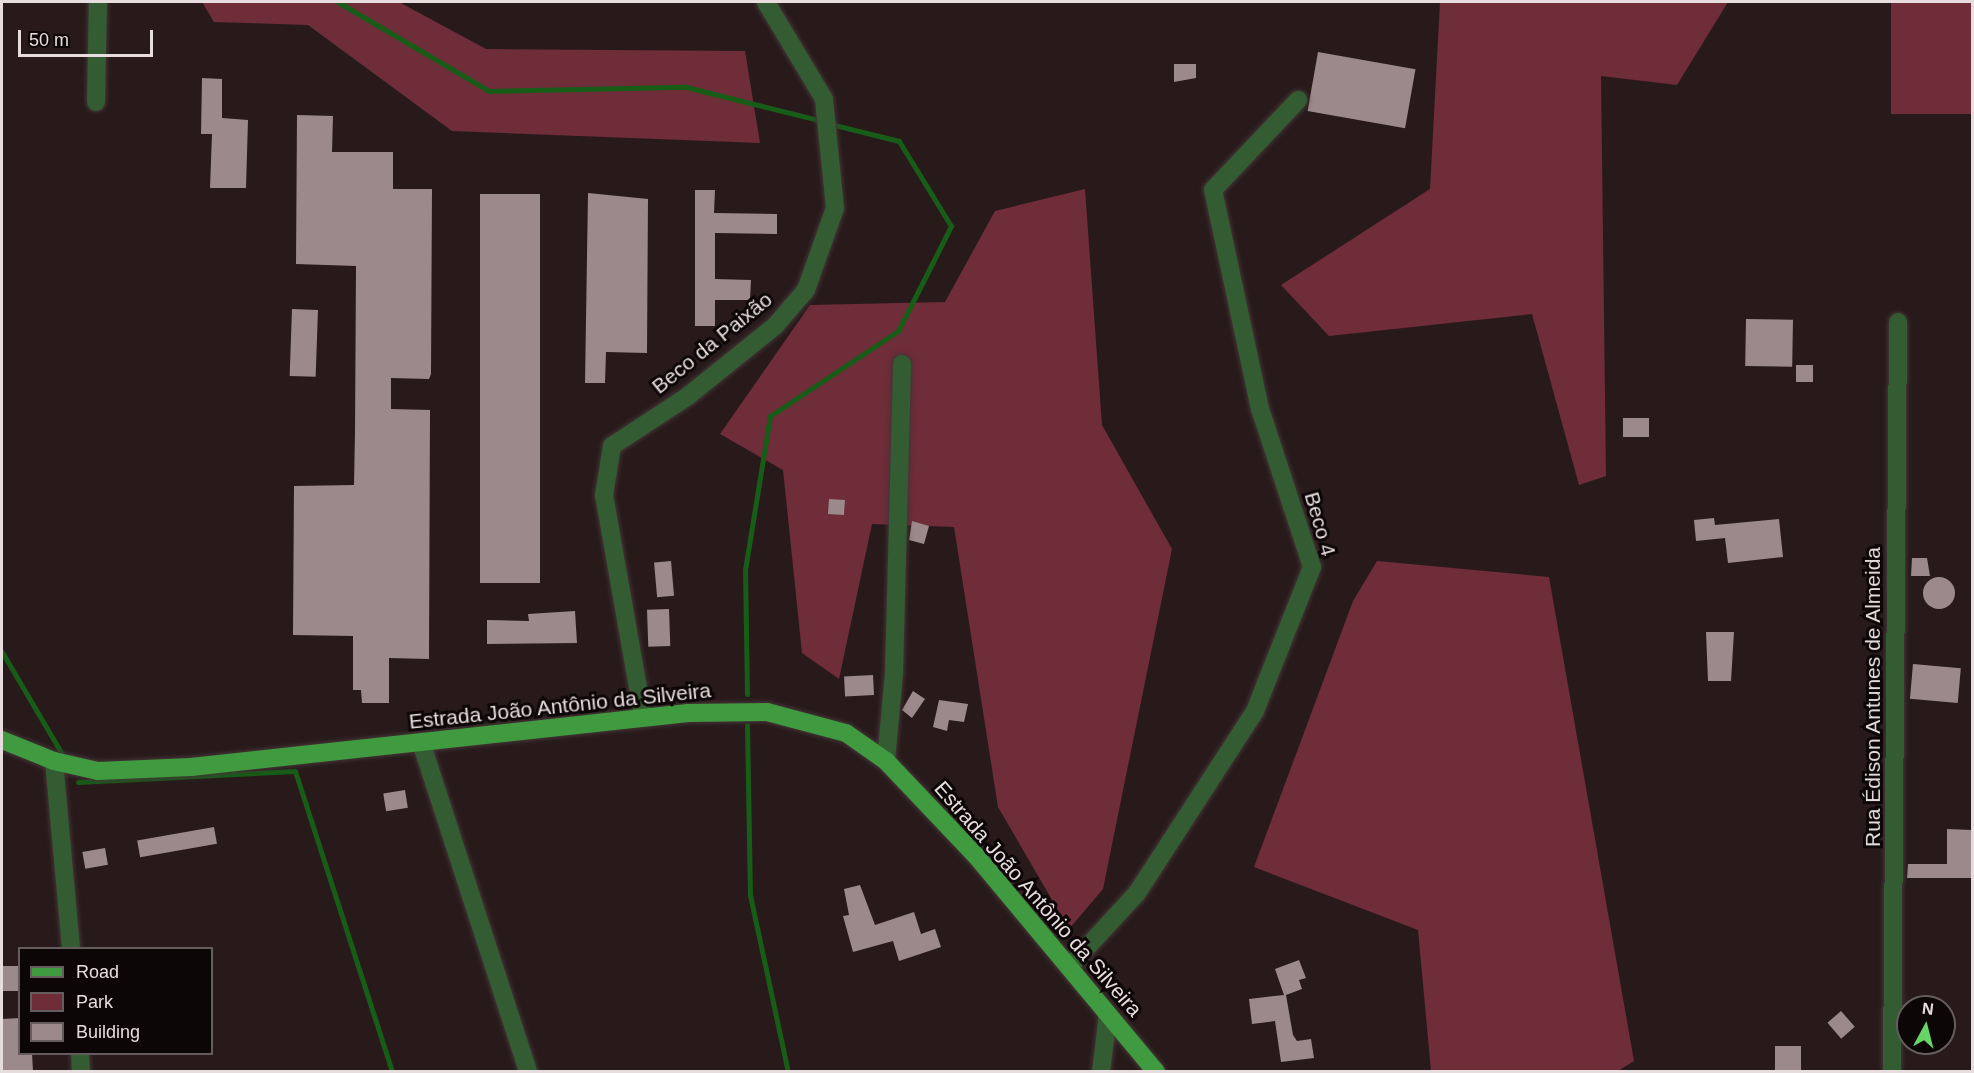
<!DOCTYPE html>
<html>
<head>
<meta charset="utf-8">
<style>
  body { margin:0 }
  #map { position:relative; width:1974px; height:1073px; overflow:hidden; background:#281a1b; font-family:Arial,sans-serif }
  div>[style] { position:absolute }
  .green>* { inset:0; background:#6f2c39; transform-origin:0 0 }
  .stream>* { height:5px; margin:-2.5px; padding:0 2.5px; transform-origin:2.5px; border-radius:2.5px; background:#175d18 }
  .building>* { inset:0; background:#9c898b; transform-origin:0 0 }
  .round { border-radius:50% }
  .roads { filter:drop-shadow(0 0 2px #433536) drop-shadow(0 0 2px #433536) }
  .minor>* { height:18px; margin:-9px; padding:0 9px; transform-origin:9px; border-radius:9px; background:#345c32 }
  .major>* { height:18px; margin:-9px; padding:0 9px; transform-origin:9px; border-radius:9px; background:#409a3f }
  span { translate:-50% -50%; white-space:nowrap; text-align:center; line-height:1.15; -webkit-text-stroke:6px #0c0607; paint-order:stroke }
  .street-label { font-size:21px; color:#e7ddde }
  .frame { position:absolute; inset:0; border:3px solid #e7ddde; pointer-events:none }
  .legend { position:absolute; left:18px; top:947px; width:195px; height:108px; box-sizing:border-box; background:#0c0607; border:2px solid #645c5d; margin:0; padding:8px 10px; list-style:none; font-size:18px; color:#e7ddde }
  .legend li { display:flex; align-items:center; gap:12px; height:30px }
  .legend b { width:30px; border:2px solid #645c5d }
  .north { position:absolute; left:1896px; top:995px; width:60px; height:60px; box-sizing:border-box; background:#0c0607; border:2px solid #645c5d; border-radius:50%; rotate:7deg; font-size:16px; font-weight:700; line-height:24px; text-align:center; color:#e7ddde }
  .north::after { content:''; display:block; margin:auto; width:21px; height:27px; background:#68d465; clip-path:polygon(50% 0,100% 100%,50% 72%,0 100%) }
  .scale { position:absolute; left:18px; top:30px; width:135px; height:27px; box-sizing:border-box; border:3px solid #e7ddde; border-top:0; padding-left:8px; font-size:18px; line-height:21px; white-space:nowrap; color:#e7ddde; -webkit-text-stroke:4px #0c0607; paint-order:stroke }
</style>
</head>
<body>
<div id="map">
  <div class="green">
    <i style="clip-path:polygon(202px 2px,399px 2px,486px 49px,745px 51px,760px 143px,452px 131px,308px 25px,214px 22px)"></i>
    <i style="clip-path:polygon(1440px 2px,1728px 2px,1677px 85px,1601px 76px,1606px 476px,1579px 485px,1532px 314px,1329px 336px,1281px 285px,1430px 189px)"></i>
    <i style="left:1891px;top:2px;width:81px;height:112px"></i>
    <i style="clip-path:polygon(1085px 189px,1102px 425px,1172px 549px,1103px 889px,1069px 929px,998px 807px,954px 527px,872px 524px,839px 679px,802px 653px,783px 470px,720px 434px,810px 305px,945px 302px,995px 211px)"></i>
    <i style="clip-path:polygon(1377px 561px,1549px 577px,1634px 1061px,1618px 1071px,1431px 1071px,1418px 930px,1254px 867px,1353px 601px)"></i>
  </div>
  <div class="stream">
    <i style="left:338px;top:2px;width:175px;rotate:30.5deg"></i>
    <i style="left:489px;top:91px;width:197px;rotate:-1.2deg"></i>
    <i style="left:686px;top:87px;width:140px;rotate:14deg"></i>
    <i style="left:2px;top:652px;width:116px;rotate:59.5deg"></i>
    <i style="left:747px;top:694px;width:124px;rotate:-90.9deg"></i>
    <i style="left:745px;top:570px;width:156px;rotate:-80.8deg"></i>
    <i style="left:770px;top:416px;width:154px;rotate:-33.6deg"></i>
    <i style="left:898px;top:331px;width:118px;rotate:-63.2deg"></i>
    <i style="left:951px;top:226px;width:100px;rotate:-121.5deg"></i>
    <i style="left:899px;top:141px;width:70px;rotate:-166deg"></i>
    <i style="left:747px;top:725px;width:170px;rotate:89deg"></i>
    <i style="left:750px;top:895px;width:181px;rotate:77.9deg"></i>
    <i style="left:78px;top:782px;width:217px;rotate:-2.9deg"></i>
    <i style="left:295px;top:771px;width:316px;rotate:72.1deg"></i>
  </div>
  <div class="building">
    <i style="left:1318px;top:52px;width:99px;height:60px;rotate:10deg"></i>
    <i style="clip-path:polygon(1174px 64px,1196px 64px,1196px 78px,1174px 82px)"></i>
    <i style="clip-path:polygon(202px 78px,222px 79px,222px 118px,248px 120px,246px 188px,210px 188px,212px 134px,201px 134px)"></i>
    <i style="clip-path:polygon(297px 115px,333px 116px,332px 152px,393px 152px,393px 189px,432px 189px,431px 374px,429px 379px,391px 378px,391px 409px,430px 410px,429px 659px,389px 658px,389px 703px,362px 703px,361px 690px,353px 690px,353px 636px,293px 635px,294px 486px,354px 485px,355px 432px,356px 266px,296px 264px)"></i>
    <i style="clip-path:polygon(695px 190px,715px 190px,714px 213px,777px 214px,777px 234px,715px 233px,715px 279px,751px 280px,750px 300px,715px 300px,715px 326px,695px 326px)"></i>
    <i style="clip-path:polygon(588px 193px,648px 199px,647px 353px,606px 352px,605px 383px,585px 383px)"></i>
    <i style="left:480px;top:194px;width:60px;height:389px"></i>
    <i style="left:292px;top:309px;width:26px;height:67px;rotate:2deg"></i>
    <i style="left:1746px;top:319px;width:47px;height:47px;rotate:1deg"></i>
    <i style="left:1796px;top:365px;width:17px;height:17px"></i>
    <i style="left:1649px;top:418px;width:19px;height:26px;rotate:90deg"></i>
    <i style="left:829px;top:499px;width:16px;height:15px;rotate:4deg"></i>
    <i style="clip-path:polygon(1714px 518px,1715px 525px,1779px 519px,1783px 557px,1728px 563px,1725px 538px,1696px 541px,1694px 520px)"></i>
    <i style="clip-path:polygon(912px 521px,929px 526px,924px 544px,909px 540px)"></i>
    <i style="clip-path:polygon(1912px 558px,1927px 558px,1930px 576px,1911px 576px)"></i>
    <i style="left:671px;top:561px;width:35px;height:17px;rotate:85deg"></i>
    <i class="round" style="left:1923px;top:577px;width:32px;height:32px"></i>
    <i style="left:669px;top:609px;width:37px;height:22px;rotate:88deg"></i>
    <i style="clip-path:polygon(575px 611px,577px 643px,487px 644px,487px 620px,529px 621px,528px 614px)"></i>
    <i style="clip-path:polygon(1706px 632px,1734px 632px,1731px 681px,1708px 681px)"></i>
    <i style="left:1913px;top:664px;width:48px;height:35px;rotate:5deg"></i>
    <i style="left:873px;top:675px;width:20px;height:29px;rotate:87deg"></i>
    <i style="clip-path:polygon(913px 691px,925px 699px,912px 718px,902px 710px)"></i>
    <i style="clip-path:polygon(939px 700px,968px 704px,964px 722px,949px 720px,947px 731px,933px 727px)"></i>
    <i style="left:405px;top:790px;width:18px;height:22px;rotate:81deg"></i>
    <i style="left:214px;top:827px;width:17px;height:78px;rotate:80deg"></i>
    <i style="clip-path:polygon(1947px 829px,1972px 830px,1972px 878px,1907px 878px,1908px 864px,1947px 864px)"></i>
    <i style="left:105px;top:848px;width:17px;height:23px;rotate:80deg"></i>
    <i style="clip-path:polygon(860px 885px,875px 925px,914px 912px,921px 934px,935px 929px,941px 947px,899px 961px,893px 941px,853px 952px,843px 916px,849px 915px,844px 889px)"></i>
    <i style="clip-path:polygon(1299px 960px,1306px 978px,1299px 980px,1302px 989px,1286px 995px,1293px 1035px,1297px 1041px,1311px 1039px,1314px 1058px,1281px 1062px,1275px 1021px,1252px 1024px,1249px 999px,1284px 995px,1275px 969px)"></i>
    <i style="left:20px;top:966px;width:25px;height:18px;rotate:90deg"></i>
    <i style="left:1841px;top:1011px;width:21px;height:18px;rotate:49deg"></i>
    <i style="clip-path:polygon(20px 1018px,20px 1053px,32px 1053px,33px 1071px,2px 1071px,2px 1019px)"></i>
    <i style="left:1775px;top:1046px;width:26px;height:25px"></i>
  </div>
  <div class="roads">
    <div class="minor">
      <i style="left:96px;top:102px;width:100px;rotate:-88.9deg"></i>
      <i style="left:643px;top:716px;width:224px;rotate:-100deg"></i>
      <i style="left:604px;top:495px;width:50px;rotate:-80.7deg"></i>
      <i style="left:612px;top:446px;width:91px;rotate:-33.3deg"></i>
      <i style="left:688px;top:396px;width:112px;rotate:-38.8deg"></i>
      <i style="left:775px;top:326px;width:48px;rotate:-49.3deg"></i>
      <i style="left:806px;top:290px;width:87px;rotate:-70.5deg"></i>
      <i style="left:835px;top:208px;width:110px;rotate:-95.8deg"></i>
      <i style="left:824px;top:99px;width:113px;rotate:-120.9deg"></i>
      <i style="left:421px;top:742px;width:347px;rotate:72deg"></i>
      <i style="left:54px;top:761px;width:188px;rotate:84.8deg"></i>
      <i style="left:886px;top:761px;width:88px;rotate:-84.8deg"></i>
      <i style="left:894px;top:673px;width:309px;rotate:-88.5deg"></i>
      <i style="left:1069px;top:967px;width:100px;rotate:-47.4deg"></i>
      <i style="left:1137px;top:893px;width:217px;rotate:-57deg"></i>
      <i style="left:1255px;top:711px;width:155px;rotate:-68.4deg"></i>
      <i style="left:1312px;top:567px;width:166px;rotate:-108.2deg"></i>
      <i style="left:1260px;top:409px;width:224px;rotate:-102.1deg"></i>
      <i style="left:1213px;top:190px;width:124px;rotate:-46.6deg"></i>
      <i style="left:80px;top:1054px;width:18px;rotate:87deg"></i>
      <i style="left:1101px;top:1072px;width:58px;rotate:-83.1deg"></i>
      <i style="left:1892px;top:1072px;width:750px;rotate:-89.54deg"></i>
    </div>
    <div class="major">
      <i style="left:2px;top:740px;width:56px;rotate:22deg"></i>
      <i style="left:54px;top:761px;width:45px;rotate:12.8deg"></i>
      <i style="left:98px;top:771px;width:93px;rotate:-2.5deg"></i>
      <i style="left:191px;top:767px;width:500px;rotate:-6.2deg"></i>
      <i style="left:688px;top:713px;width:79px;rotate:-0.7deg"></i>
      <i style="left:767px;top:712px;width:82px;rotate:14.9deg"></i>
      <i style="left:846px;top:733px;width:49px;rotate:35deg"></i>
      <i style="left:886px;top:761px;width:132px;rotate:46.5deg"></i>
      <i style="left:977px;top:857px;width:280px;rotate:50.2deg"></i>
    </div>
  </div>
  <div class="street-label">
    <span style="left:712px;top:343px;rotate:-39deg">Beco da Paixão</span>
    <span style="left:1320px;top:524px;rotate:74deg">Beco 4</span>
    <span style="left:1873px;top:697px;rotate:-90deg">Rua Édison Antunes de Almeida</span>
    <span style="left:560px;top:706px;rotate:-6deg">Estrada João Antônio da Silveira</span>
    <span style="left:1038px;top:899px;rotate:49deg">Estrada João Antônio da Silveira</span>
  </div>
  <div class="frame"></div>
  <ul class="legend">
  <li><b style="height:8px;background:#409a3f"></b>Road</li>
  <li><b style="height:16px;background:#6f2c39"></b>Park</li>
  <li><b style="height:16px;background:#9c898b"></b>Building</li>
  </ul>
  <div class="north">N</div>
  <div class="scale">50 m</div>
</div>
</body>
</html>
